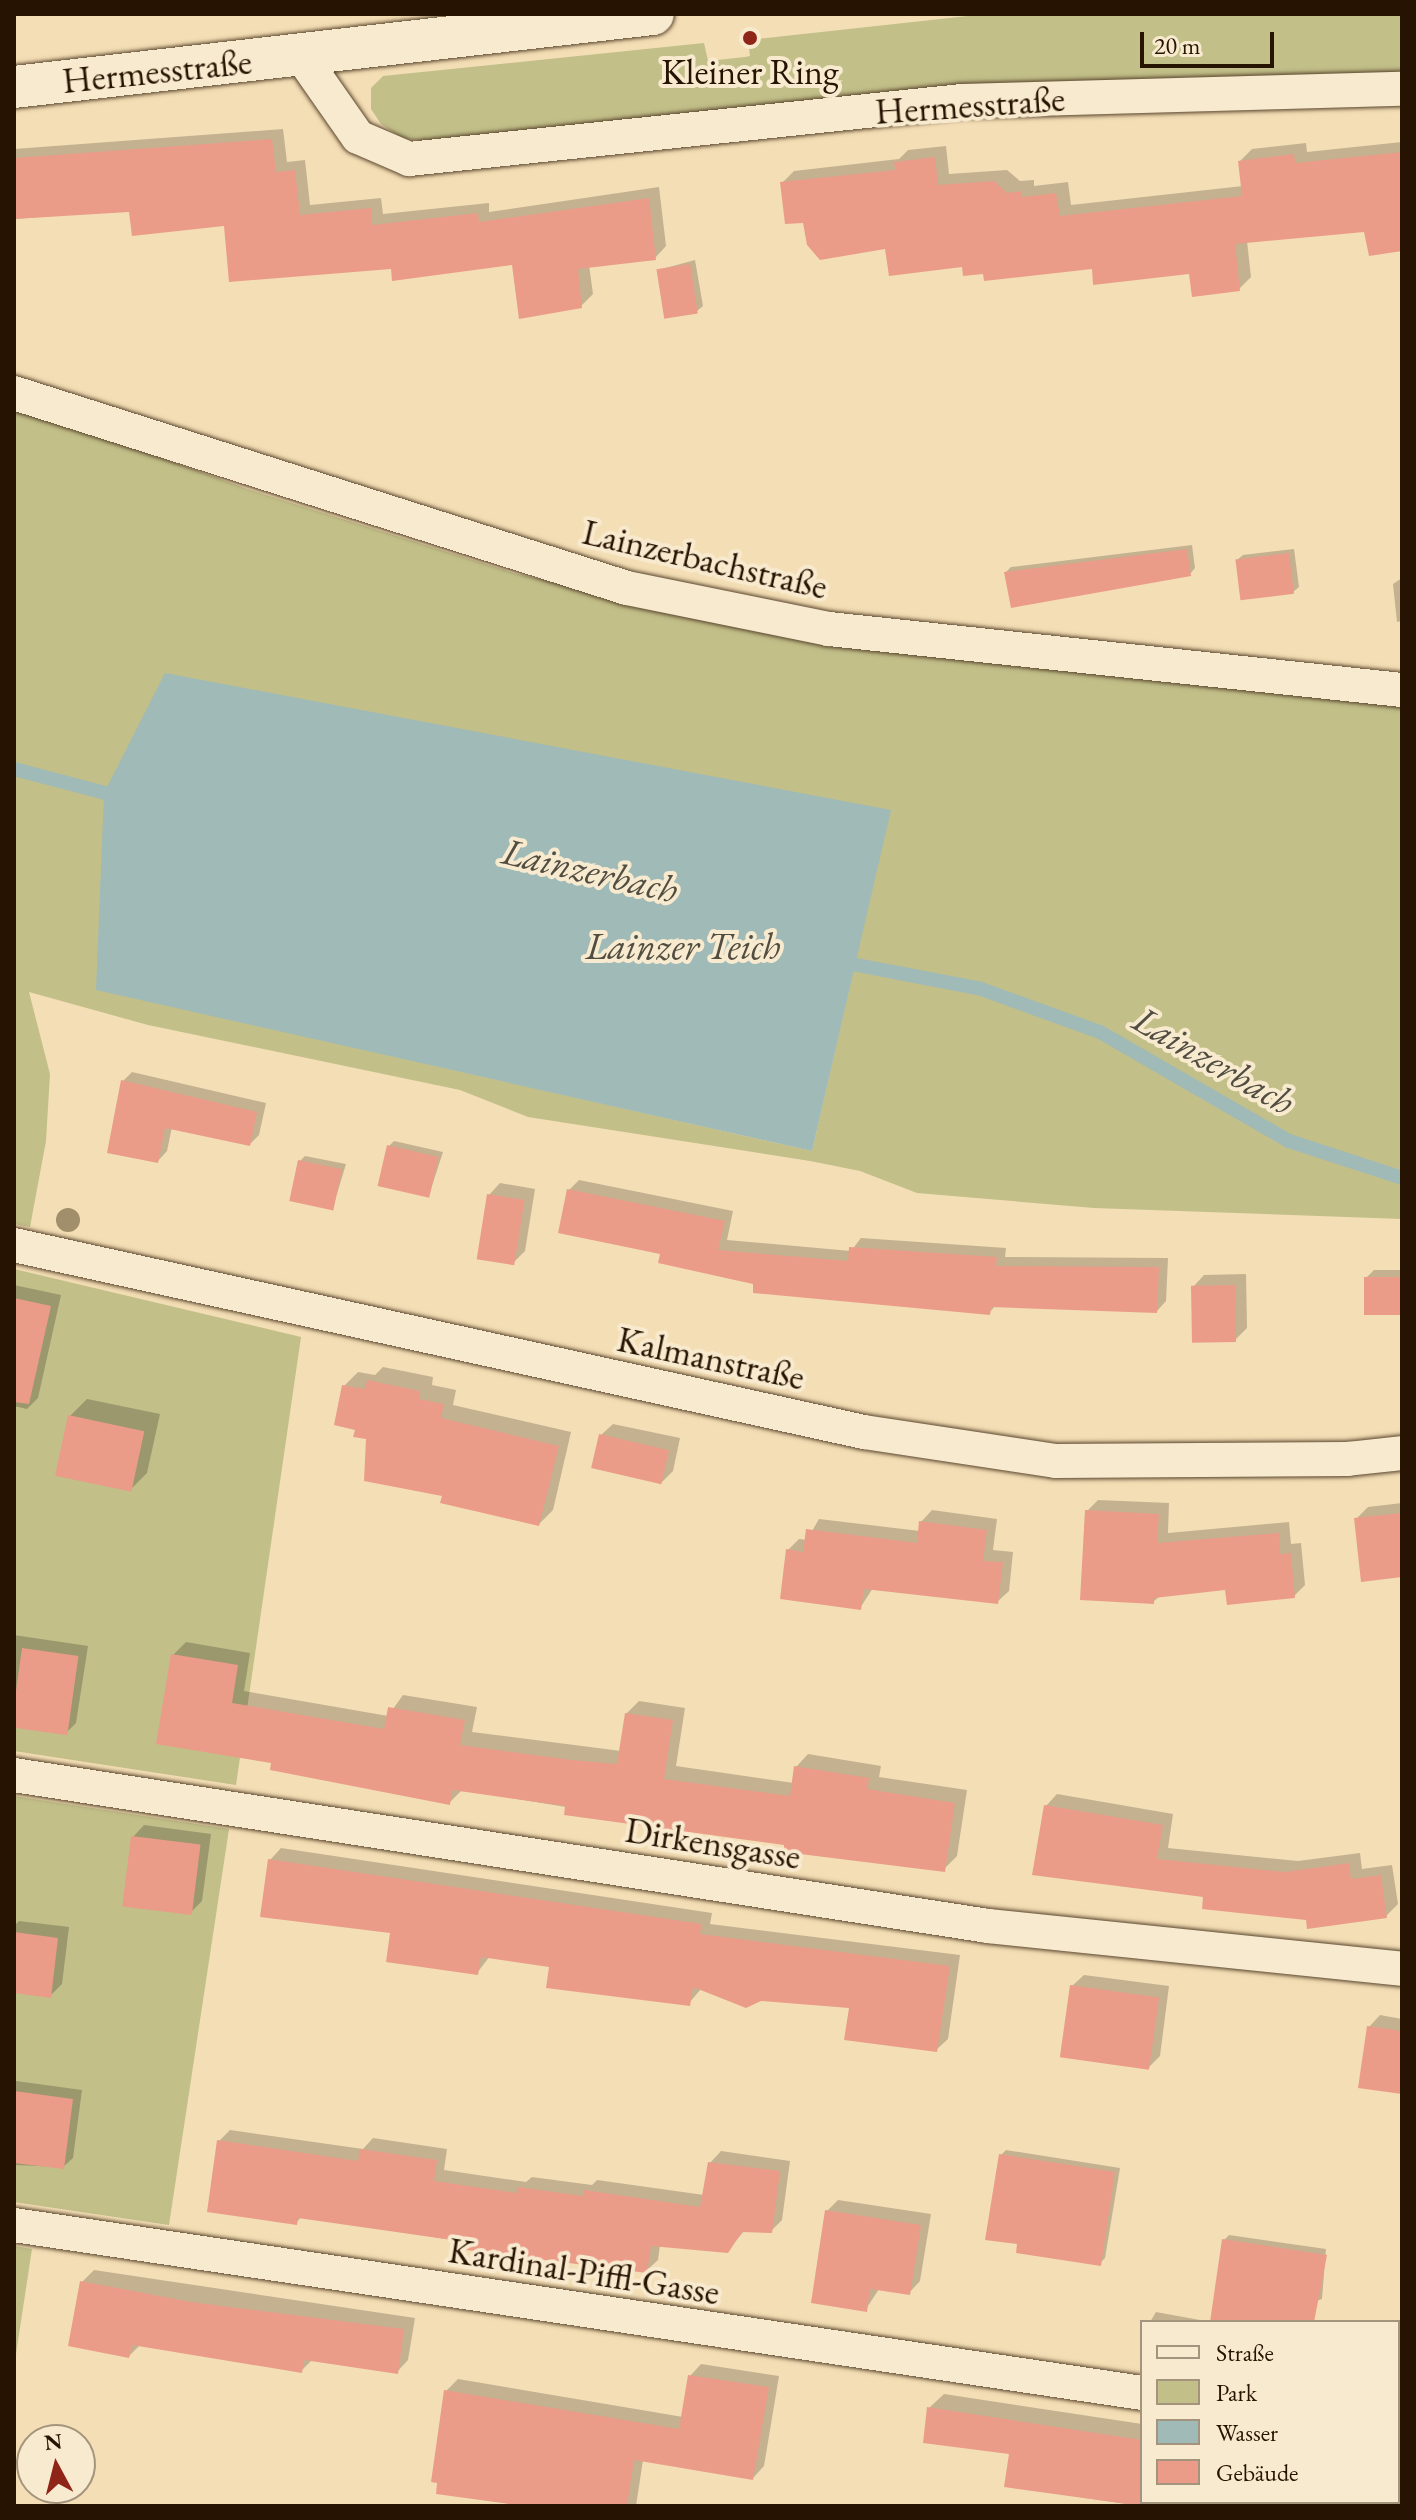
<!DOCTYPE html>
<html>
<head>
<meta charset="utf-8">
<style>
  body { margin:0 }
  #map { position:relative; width:1416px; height:2520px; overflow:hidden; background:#f4deb5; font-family:"EB Garamond",serif }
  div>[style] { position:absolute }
  .green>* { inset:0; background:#c2bf89 }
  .water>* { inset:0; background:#9fbab7 }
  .shadow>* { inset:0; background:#0003 }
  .stream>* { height:14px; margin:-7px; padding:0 7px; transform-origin:7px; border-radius:7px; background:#9fbab7 }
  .building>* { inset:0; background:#ea9c89; transform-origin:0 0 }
  .roads { filter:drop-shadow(0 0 2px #5a462e) drop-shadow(0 0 2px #5a462e) }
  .minor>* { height:34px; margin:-17px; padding:0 17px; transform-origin:17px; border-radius:17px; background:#f8eacf }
  .tertiary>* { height:42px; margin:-21px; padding:0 21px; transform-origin:21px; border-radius:21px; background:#f8eacf }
  .trees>* { width:24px; height:24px; margin:-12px; border-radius:50%; background:#a18f6c }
  .dots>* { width:22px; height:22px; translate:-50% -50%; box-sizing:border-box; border:4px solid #f8eacf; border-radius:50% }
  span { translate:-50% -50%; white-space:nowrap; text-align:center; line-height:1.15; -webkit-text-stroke:8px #f8eacf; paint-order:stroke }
  .street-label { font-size:36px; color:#271301 }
  .poi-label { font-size:36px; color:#271301 }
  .water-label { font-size:38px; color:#514d41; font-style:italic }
  .frame { position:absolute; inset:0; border:16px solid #271301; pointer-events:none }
  .legend { position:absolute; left:1140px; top:2320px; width:260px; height:184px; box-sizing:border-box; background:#f8eacf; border:2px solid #a4947d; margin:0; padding:10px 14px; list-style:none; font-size:24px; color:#271301 }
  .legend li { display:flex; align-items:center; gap:16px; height:40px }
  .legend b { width:40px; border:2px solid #a4947d }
  .north { position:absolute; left:16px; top:2424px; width:80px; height:80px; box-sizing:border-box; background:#f8eacf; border:2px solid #a4947d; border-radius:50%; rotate:353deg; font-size:22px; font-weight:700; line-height:32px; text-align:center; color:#271301 }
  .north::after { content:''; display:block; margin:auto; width:28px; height:36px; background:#8f2418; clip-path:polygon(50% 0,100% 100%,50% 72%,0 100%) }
  .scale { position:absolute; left:1140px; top:32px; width:134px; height:36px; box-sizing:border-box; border:4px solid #271301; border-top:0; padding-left:10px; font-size:24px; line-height:28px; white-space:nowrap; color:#271301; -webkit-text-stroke:6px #f8eacf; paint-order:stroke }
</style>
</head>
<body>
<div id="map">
  <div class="green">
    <i style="clip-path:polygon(986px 14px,1402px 14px,1402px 74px,954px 85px,466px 143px,404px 139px,381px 124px,371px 109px,371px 88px,383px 76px,704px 43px,708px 61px,745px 57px,750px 56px,748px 40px)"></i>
    <i style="clip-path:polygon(evenodd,14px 404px,247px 489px,517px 574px,760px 629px,1402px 703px,1402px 1219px,1094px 1208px,917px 1193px,860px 1171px,810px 1161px,528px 1117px,460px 1090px,148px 1025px,29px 992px,50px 1074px,46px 1141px,30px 1227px,14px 1224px,14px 404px,890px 810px,812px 1151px,96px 989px,890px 810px)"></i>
    <i style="clip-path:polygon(14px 1269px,301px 1337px,236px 1785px,14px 1751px)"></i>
    <i style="clip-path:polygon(14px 1796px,229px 1829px,169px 2225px,14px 2202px)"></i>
    <i style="clip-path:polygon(14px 2246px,32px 2249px,14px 2367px)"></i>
  </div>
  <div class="water">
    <i style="clip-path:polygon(165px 673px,891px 810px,812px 1151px,96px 990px,104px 793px)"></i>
  </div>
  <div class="shadow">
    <i style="clip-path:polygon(283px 129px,287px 162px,305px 160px,310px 205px,381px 198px,383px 214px,489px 203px,489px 212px,659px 187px,666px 246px,655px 258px,589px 265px,593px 294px,581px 306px,514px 262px,393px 267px,225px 223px,131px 210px,14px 219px,14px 149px)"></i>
    <i style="clip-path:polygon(1402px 142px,1402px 249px,1366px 230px,1247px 241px,1251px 277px,1239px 289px,1191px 271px,964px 265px,805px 221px,782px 183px,794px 171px,899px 159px,908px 150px,946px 146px,949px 174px,1007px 170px,1020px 181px,1034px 180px,1034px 186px,1068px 182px,1071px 205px,1243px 186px,1240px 161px,1252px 149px,1306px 143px,1307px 152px)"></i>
    <i style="clip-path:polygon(695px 260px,703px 306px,697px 311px,658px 270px)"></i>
    <i style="clip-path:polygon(1192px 545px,1195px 568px,1190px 574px,1006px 572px,1011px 567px)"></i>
    <i style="clip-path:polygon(1294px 549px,1299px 587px,1293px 592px,1237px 560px,1243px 555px)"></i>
    <i style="clip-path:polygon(1402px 578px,1402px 621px,1397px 622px,1393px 584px)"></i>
    <i style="clip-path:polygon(132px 1072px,266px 1103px,259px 1135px,250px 1144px,172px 1127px,167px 1151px,158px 1161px,123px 1081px)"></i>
    <i style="clip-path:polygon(394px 1141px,443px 1152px,429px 1195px,389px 1146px)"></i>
    <i style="clip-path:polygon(305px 1156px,346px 1164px,333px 1207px,300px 1161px)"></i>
    <i style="clip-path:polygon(579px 1180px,733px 1211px,727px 1240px,851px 1251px,861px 1238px,1006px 1248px,1005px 1257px,1168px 1258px,1166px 1301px,1157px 1311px,996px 1305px,989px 1313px,755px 1283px,663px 1253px,569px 1190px)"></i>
    <i style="clip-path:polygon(500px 1183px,535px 1189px,525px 1251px,514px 1262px,489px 1195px)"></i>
    <i style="clip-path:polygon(1374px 1270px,1402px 1270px,1402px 1312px,1366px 1278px)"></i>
    <i style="clip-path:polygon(1246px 1274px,1247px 1328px,1235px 1340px,1193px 1287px,1204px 1275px)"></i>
    <i style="clip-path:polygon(14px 1285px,61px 1295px,38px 1398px,27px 1409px,14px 1406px)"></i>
    <i style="clip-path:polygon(383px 1367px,433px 1377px,432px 1385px,456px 1390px,453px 1405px,571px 1432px,553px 1510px,539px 1524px,445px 1494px,368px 1438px,357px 1428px,344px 1386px,358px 1372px,375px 1375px)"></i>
    <i style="clip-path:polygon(87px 1399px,160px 1414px,147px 1473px,130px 1490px,70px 1416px)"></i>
    <i style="clip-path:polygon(613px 1424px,680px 1438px,673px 1471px,662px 1482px,601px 1435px)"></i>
    <i style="clip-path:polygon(1098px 1500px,1169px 1503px,1168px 1533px,1289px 1522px,1291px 1544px,1301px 1543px,1305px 1585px,1294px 1596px,1227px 1587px,1160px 1596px,1153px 1602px,1087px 1511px)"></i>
    <i style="clip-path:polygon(1402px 1503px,1402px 1575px,1357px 1518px,1368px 1507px)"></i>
    <i style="clip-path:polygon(932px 1510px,997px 1519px,993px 1550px,1013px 1552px,1009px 1591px,997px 1602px,873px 1588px,860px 1608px,788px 1550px,799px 1539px,807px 1540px,819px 1519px,920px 1531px,921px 1522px)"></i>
    <i style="clip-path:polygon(14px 1635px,88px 1646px,76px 1723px,65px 1734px,14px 1726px)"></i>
    <i style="clip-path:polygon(186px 1642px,250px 1653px,244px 1691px,388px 1716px,403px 1695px,477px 1707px,472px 1732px,621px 1751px,626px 1714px,639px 1701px,685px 1708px,676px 1766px,794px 1783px,796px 1767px,808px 1754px,881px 1766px,879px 1777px,967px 1790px,957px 1856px,944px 1869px,462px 1790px,449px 1803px,274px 1761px,173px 1655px)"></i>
    <i style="clip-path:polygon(1057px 1794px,1173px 1814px,1168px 1848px,1298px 1861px,1360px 1853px,1362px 1869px,1392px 1865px,1398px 1904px,1386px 1916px,1308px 1919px,1205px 1895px,1046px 1806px)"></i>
    <i style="clip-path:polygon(144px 1825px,211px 1834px,202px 1901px,191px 1912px,133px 1837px)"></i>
    <i style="clip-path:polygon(281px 1848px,712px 1913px,710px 1924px,960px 1955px,948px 2039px,936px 2050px,851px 2006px,701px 1989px,689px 2003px,552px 1965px,490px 1956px,477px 1973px,270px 1860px)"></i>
    <i style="clip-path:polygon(19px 1921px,69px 1927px,62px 1984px,50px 1996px,14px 1991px,14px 1926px)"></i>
    <i style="clip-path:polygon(1084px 1975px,1169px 1986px,1160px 2056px,1149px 2067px,1072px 1986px)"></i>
    <i style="clip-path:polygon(1380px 2015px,1402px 2019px,1402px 2092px,1369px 2027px)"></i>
    <i style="clip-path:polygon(16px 2081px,82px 2090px,73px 2158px,63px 2167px,14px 2165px)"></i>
    <i style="clip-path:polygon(230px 2130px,363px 2149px,373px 2138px,447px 2149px,444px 2170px,526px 2182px,532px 2177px,592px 2185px,597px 2180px,704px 2195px,710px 2163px,721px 2151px,790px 2161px,782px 2220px,771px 2231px,745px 2230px,727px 2251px,660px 2245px,658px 2260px,646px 2271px,302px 2216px,296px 2223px,219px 2141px)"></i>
    <i style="clip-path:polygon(1006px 2150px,1120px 2168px,1105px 2258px,1100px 2263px,1019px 2243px,1001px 2155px)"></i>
    <i style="clip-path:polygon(838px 2200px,931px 2214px,920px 2281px,909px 2293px,879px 2289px,866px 2309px,827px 2211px)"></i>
    <i style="clip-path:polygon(1229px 2235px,1326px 2249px,1322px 2299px,1313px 2302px,1310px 2322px,1212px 2322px,1224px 2240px)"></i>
    <i style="clip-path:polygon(94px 2270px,415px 2318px,408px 2360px,397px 2372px,313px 2359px,302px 2370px,140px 2345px,129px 2356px,82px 2282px)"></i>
    <i style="clip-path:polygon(1156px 2312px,1211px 2322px,1150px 2322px)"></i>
    <i style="clip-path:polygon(701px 2364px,779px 2376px,764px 2466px,753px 2478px,643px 2460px,636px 2506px,523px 2506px,438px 2492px,446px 2391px,458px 2379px,683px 2417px,690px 2376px)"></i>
    <i style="clip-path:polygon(944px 2394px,1142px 2424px,1142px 2502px,1267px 2506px,1139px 2506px,1006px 2486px,1011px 2453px,929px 2408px)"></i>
  </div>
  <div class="stream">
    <i style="left:14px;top:769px;width:111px;rotate:14.7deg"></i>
    <i style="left:836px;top:961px;width:148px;rotate:10.9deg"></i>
    <i style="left:981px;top:989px;width:127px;rotate:19.9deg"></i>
    <i style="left:1100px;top:1032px;width:218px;rotate:30deg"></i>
    <i style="left:1289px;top:1141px;width:119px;rotate:18.1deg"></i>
  </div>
  <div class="building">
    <i style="clip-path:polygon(272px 139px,276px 172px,295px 170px,300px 215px,371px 208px,372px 225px,478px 213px,479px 222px,649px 198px,656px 260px,578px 269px,582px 308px,519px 319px,512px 265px,392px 281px,391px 269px,229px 282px,224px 226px,132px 236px,129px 212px,14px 219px,14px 158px)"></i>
    <i style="clip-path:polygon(1402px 152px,1402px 251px,1369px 256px,1364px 232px,1235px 244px,1240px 291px,1192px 297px,1189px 274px,1093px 285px,1092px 269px,984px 281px,983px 274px,963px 276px,962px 267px,889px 276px,885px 249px,820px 260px,807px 245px,803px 223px,785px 224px,780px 182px,895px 170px,894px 162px,935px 157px,938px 185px,994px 181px,1007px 193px,1022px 191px,1022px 197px,1056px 193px,1060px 216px,1242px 196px,1238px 161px,1294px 154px,1295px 163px)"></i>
    <i style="left:690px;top:264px;width:50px;height:34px;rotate:81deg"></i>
    <i style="clip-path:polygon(1187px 549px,1191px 576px,1011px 608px,1004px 572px)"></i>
    <i style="left:1289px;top:553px;width:41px;height:54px;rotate:83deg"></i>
    <i style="clip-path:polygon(121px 1080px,257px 1112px,250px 1146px,165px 1128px,158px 1163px,107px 1153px)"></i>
    <i style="left:387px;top:1145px;width:53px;height:42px;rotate:13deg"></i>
    <i style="left:298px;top:1160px;width:45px;height:42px;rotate:12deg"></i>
    <i style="clip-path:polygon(567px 1189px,725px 1221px,718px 1250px,848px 1261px,849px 1247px,997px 1257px,996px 1266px,1159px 1267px,1157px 1313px,991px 1307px,990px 1315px,753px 1293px,753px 1284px,658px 1263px,660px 1254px,558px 1233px)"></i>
    <i style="left:487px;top:1194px;width:38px;height:66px;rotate:9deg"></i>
    <i style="left:1364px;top:1277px;width:38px;height:38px"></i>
    <i style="left:1235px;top:1285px;width:57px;height:44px;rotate:89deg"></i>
    <i style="clip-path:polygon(14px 1298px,51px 1306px,29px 1404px,14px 1402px)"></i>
    <i style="clip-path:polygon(367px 1380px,420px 1391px,419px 1399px,444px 1404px,441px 1418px,559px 1446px,539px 1526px,440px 1503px,442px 1496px,364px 1481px,366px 1439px,353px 1437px,355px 1430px,334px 1425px,342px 1385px,365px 1389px)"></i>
    <i style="left:68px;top:1415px;width:78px;height:62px;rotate:12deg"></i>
    <i style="left:599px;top:1434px;width:72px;height:35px;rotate:13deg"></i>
    <i style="clip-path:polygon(1085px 1510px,1159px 1514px,1157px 1543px,1279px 1533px,1280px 1554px,1291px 1553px,1295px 1598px,1227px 1605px,1225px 1590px,1154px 1598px,1154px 1604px,1080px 1600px)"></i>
    <i style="clip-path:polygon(1402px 1513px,1402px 1577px,1361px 1582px,1354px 1518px)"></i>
    <i style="clip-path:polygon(919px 1521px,987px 1530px,983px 1561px,1003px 1562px,998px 1604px,864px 1589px,861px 1610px,780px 1599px,786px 1549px,803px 1552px,806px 1529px,917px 1543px)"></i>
    <i style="left:22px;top:1648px;width:57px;height:80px;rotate:8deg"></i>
    <i style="clip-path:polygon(171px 1654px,238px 1665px,232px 1703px,384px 1729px,388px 1707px,465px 1720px,460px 1745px,572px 1760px,617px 1764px,625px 1713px,673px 1720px,664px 1779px,790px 1796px,794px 1766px,869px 1778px,867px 1789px,955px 1803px,945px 1872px,784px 1852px,784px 1845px,564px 1815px,565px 1806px,452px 1790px,450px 1805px,270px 1770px,271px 1763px,156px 1744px)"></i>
    <i style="clip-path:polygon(1044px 1805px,1163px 1825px,1157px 1859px,1285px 1872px,1349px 1863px,1351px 1879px,1381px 1875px,1387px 1918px,1307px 1929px,1306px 1920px,1202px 1909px,1203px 1897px,1032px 1875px)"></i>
    <i style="left:131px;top:1836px;width:70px;height:71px;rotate:7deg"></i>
    <i style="clip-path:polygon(268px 1859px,702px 1924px,700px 1934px,950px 1966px,937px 2052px,844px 2040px,849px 2008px,761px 2001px,746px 2008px,693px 1987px,690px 2006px,546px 1988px,549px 1967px,481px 1957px,478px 1975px,386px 1962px,390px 1933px,260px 1917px)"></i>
    <i style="clip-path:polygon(14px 1932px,58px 1938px,51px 1998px,14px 1993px)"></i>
    <i style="left:1070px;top:1985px;width:90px;height:73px;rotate:8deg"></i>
    <i style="clip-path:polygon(1367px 2026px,1402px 2031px,1402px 2094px,1358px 2088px)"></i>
    <i style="clip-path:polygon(14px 2091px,73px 2099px,64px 2169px,14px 2163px)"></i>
    <i style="clip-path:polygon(217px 2140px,358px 2161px,360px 2149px,437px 2160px,434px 2181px,517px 2193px,518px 2187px,583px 2196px,584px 2190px,700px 2207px,708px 2162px,780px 2171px,772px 2233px,742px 2232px,728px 2253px,651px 2246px,647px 2273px,458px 2249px,459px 2241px,298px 2218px,297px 2225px,207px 2212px)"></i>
    <i style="clip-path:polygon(999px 2154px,1115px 2172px,1101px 2266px,1016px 2253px,1017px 2244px,985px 2240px)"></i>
    <i style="clip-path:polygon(825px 2210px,921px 2225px,910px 2295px,870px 2289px,867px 2312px,811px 2303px)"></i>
    <i style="clip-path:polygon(1222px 2239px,1327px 2255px,1314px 2322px,1210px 2322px)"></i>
    <i style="clip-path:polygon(80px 2281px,191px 2302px,404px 2329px,398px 2374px,304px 2360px,302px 2373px,132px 2345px,129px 2358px,68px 2346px)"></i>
    <i style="clip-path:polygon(688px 2375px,769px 2387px,753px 2480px,634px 2460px,627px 2506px,524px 2506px,436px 2494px,437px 2483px,431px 2482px,444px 2390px,679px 2429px)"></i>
    <i style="clip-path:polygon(927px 2407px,1142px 2440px,1142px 2506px,1004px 2487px,1009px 2454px,923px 2443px)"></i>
  </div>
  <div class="roads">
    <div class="minor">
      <i style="left:300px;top:54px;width:101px;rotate:55.1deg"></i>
      <i style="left:358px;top:137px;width:56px;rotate:23.3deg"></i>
      <i style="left:409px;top:159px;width:556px;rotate:-5.99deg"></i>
      <i style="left:962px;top:101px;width:440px;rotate:-1.6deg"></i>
      <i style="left:14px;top:393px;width:643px;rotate:17.65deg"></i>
      <i style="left:627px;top:588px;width:206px;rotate:11.5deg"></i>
      <i style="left:829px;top:629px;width:576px;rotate:6.08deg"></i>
      <i style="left:14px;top:1245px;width:870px;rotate:12.41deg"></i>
      <i style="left:864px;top:1432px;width:194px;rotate:8.6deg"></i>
      <i style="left:1056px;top:1461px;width:291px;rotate:-0.4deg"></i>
      <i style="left:1347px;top:1459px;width:55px;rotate:-6.2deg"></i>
      <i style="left:14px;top:1775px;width:986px;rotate:8.81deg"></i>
      <i style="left:988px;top:1926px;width:416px;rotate:5.9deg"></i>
      <i style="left:14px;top:2225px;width:1140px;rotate:8.47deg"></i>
      <i style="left:1398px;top:2429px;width:4px"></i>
    </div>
    <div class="tertiary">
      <i style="left:14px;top:87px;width:643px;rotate:-6.52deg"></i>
    </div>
  </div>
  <div class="trees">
    <i style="left:68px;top:1220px"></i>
  </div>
  <div class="dots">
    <i style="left:750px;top:38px;background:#8f2418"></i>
  </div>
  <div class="street-label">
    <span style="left:157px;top:71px;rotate:-6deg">Hermesstraße</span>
    <span style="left:970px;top:105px;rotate:-4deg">Hermesstraße</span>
    <span style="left:705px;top:559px;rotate:13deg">Lainzerbachstraße</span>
    <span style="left:711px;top:1358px;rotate:12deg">Kalmanstraße</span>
    <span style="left:713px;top:1843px;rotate:9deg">Dirkensgasse</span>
    <span style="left:584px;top:2271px;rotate:9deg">Kardinal-Piffl-Gasse</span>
  </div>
  <div class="poi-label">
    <span style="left:750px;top:72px">Kleiner Ring</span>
  </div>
  <div class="water-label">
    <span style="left:590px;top:870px;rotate:13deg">Lainzerbach</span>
    <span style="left:683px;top:946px">Lainzer Teich</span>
    <span style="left:1214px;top:1060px;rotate:30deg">Lainzerbach</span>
  </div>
  <div class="frame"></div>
  <ul class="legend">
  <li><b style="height:10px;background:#f8eacf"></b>Straße</li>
  <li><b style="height:22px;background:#c2bf89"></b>Park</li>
  <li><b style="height:22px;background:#9fbab7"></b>Wasser</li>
  <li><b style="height:22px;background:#ea9c89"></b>Gebäude</li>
  </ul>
  <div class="north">N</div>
  <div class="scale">20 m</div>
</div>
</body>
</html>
